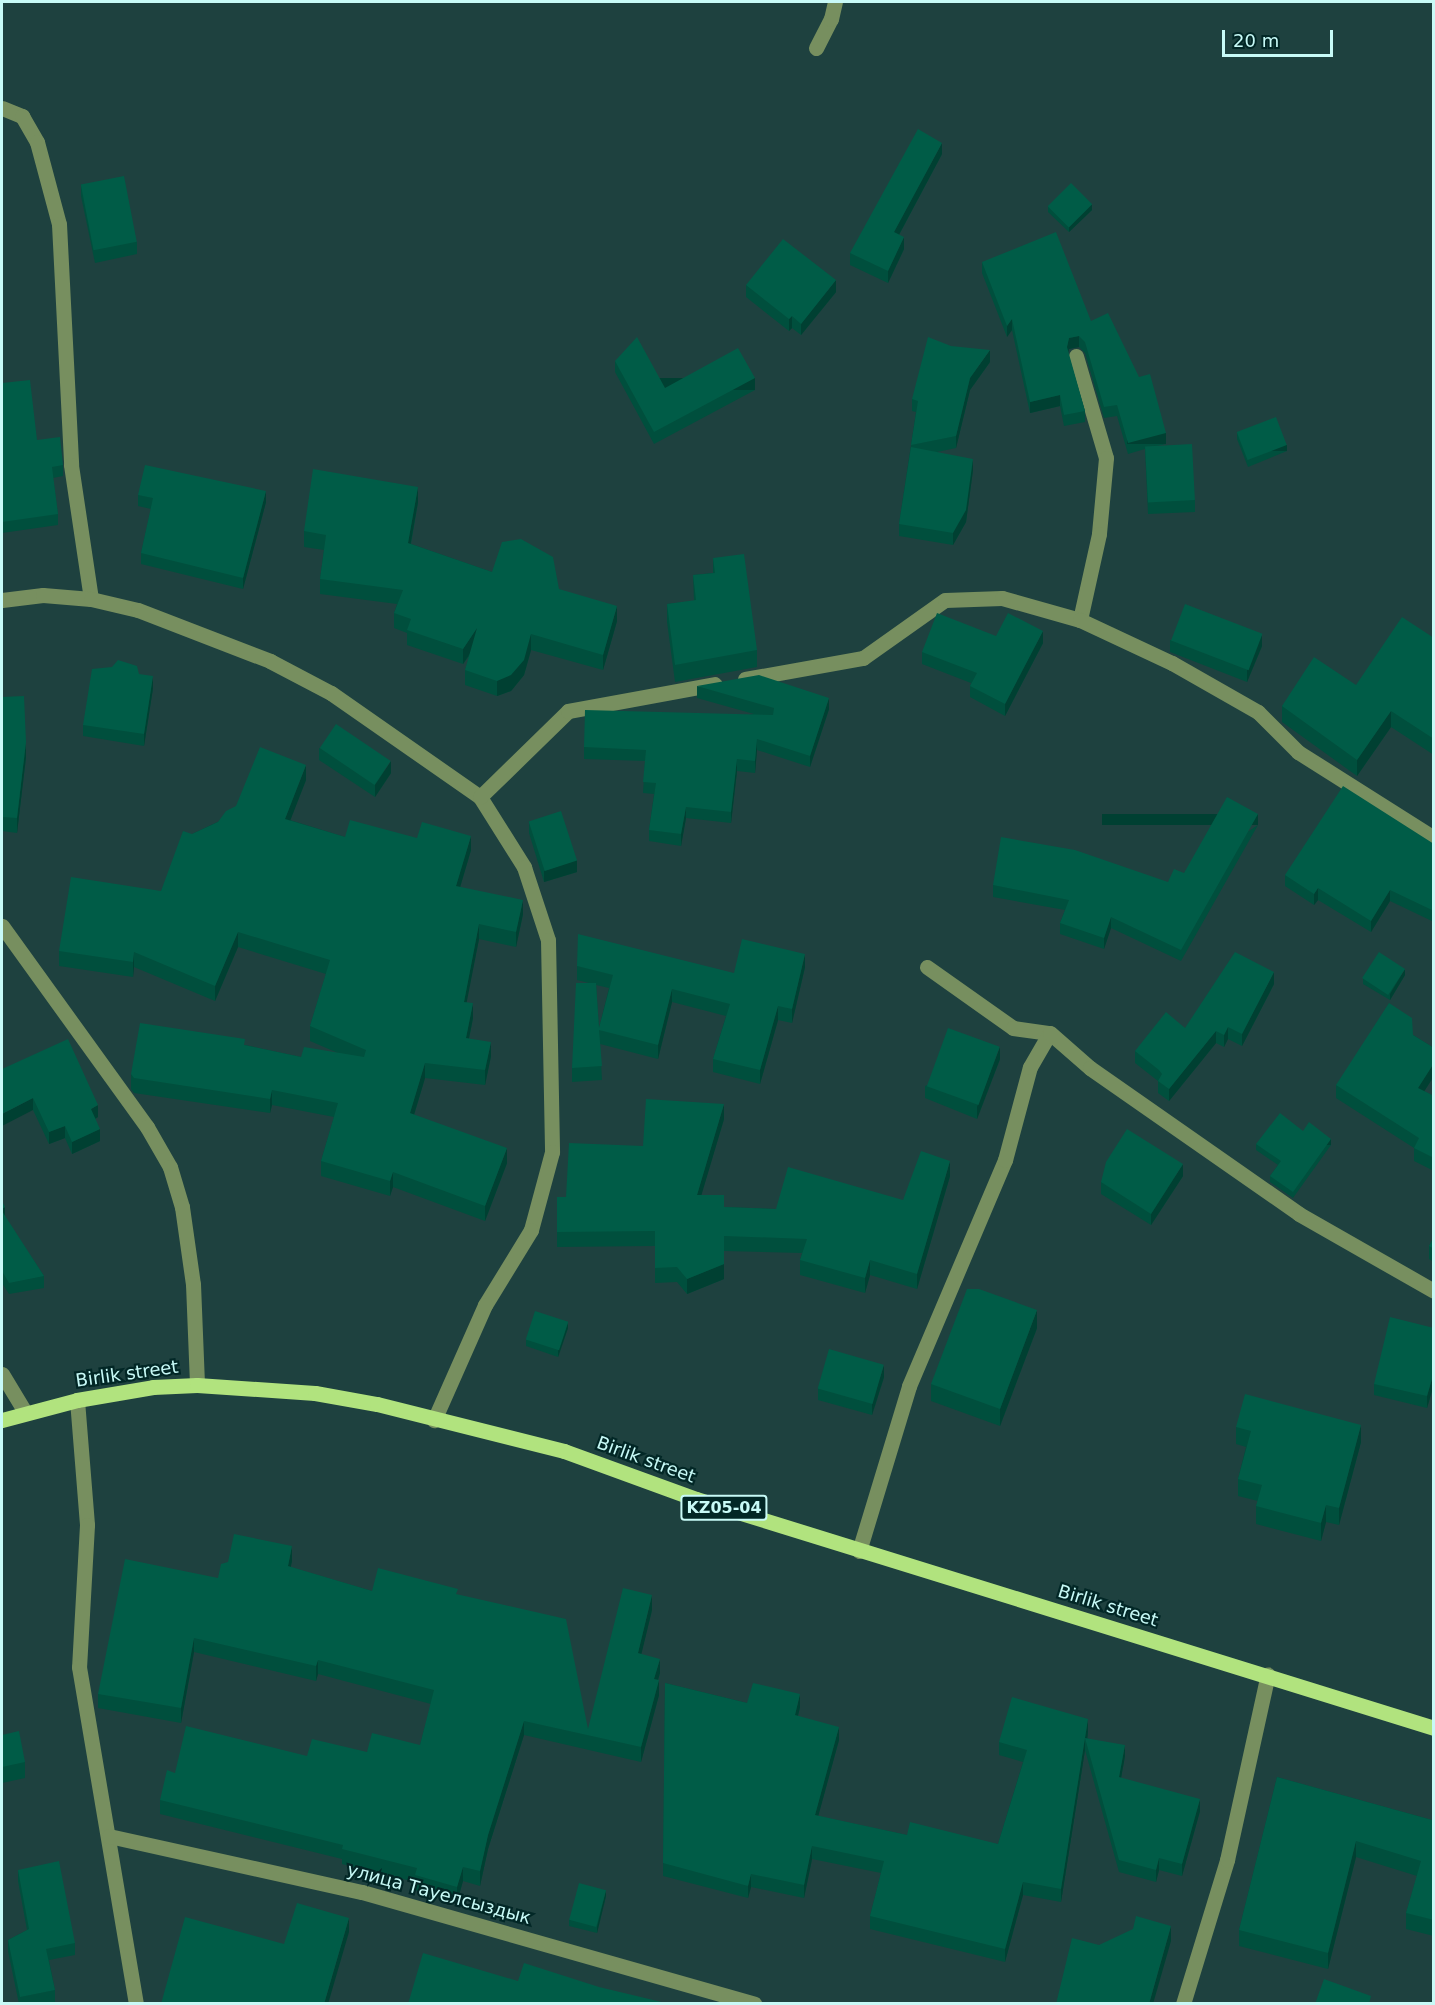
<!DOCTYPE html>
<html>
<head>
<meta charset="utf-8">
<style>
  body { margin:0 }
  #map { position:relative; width:1435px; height:2005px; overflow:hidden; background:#1e413f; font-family:"DejaVu Sans",sans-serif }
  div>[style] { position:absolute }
  .minor>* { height:15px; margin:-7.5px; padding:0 7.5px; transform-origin:7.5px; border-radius:7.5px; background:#778f5f }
  .major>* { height:15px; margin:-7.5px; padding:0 7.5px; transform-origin:7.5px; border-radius:7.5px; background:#b1e37e }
  .wall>* { inset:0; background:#004f3d }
  .shaded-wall>* { inset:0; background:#004032; transform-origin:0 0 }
  .building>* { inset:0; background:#005c47; transform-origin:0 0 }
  span { translate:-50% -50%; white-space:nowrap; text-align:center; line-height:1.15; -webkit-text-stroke:4.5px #022726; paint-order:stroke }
  .shield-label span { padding:2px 4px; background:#022726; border:2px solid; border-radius:4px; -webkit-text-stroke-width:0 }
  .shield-label { font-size:16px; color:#c8faf7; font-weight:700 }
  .street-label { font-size:18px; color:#c8faf7 }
  .frame { position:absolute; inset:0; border:3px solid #c8faf7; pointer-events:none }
  .scale { position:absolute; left:1222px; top:30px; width:111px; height:27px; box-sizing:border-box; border:3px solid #c8faf7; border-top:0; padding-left:8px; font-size:18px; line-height:21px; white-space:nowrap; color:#c8faf7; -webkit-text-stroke:4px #022726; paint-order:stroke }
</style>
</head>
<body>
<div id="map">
  <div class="minor">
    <i style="left:816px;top:48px;width:33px;rotate:-63deg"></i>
    <i style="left:831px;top:19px;width:17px;rotate:-77deg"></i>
    <i style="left:2px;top:108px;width:22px;rotate:22deg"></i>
    <i style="left:22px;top:116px;width:30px;rotate:60deg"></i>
    <i style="left:37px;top:142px;width:85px;rotate:75deg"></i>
    <i style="left:59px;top:224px;width:241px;rotate:87.1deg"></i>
    <i style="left:71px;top:465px;width:135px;rotate:81.5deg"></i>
    <i style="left:1076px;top:356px;width:106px;rotate:73.6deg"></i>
    <i style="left:1106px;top:458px;width:76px;rotate:95.3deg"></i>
    <i style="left:1099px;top:534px;width:88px;rotate:102.5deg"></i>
    <i style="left:2px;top:600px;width:41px;rotate:-7deg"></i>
    <i style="left:43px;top:595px;width:48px;rotate:4.8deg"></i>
    <i style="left:91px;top:599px;width:48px;rotate:13.2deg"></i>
    <i style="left:138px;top:610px;width:142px;rotate:21.1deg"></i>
    <i style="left:270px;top:661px;width:69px;rotate:27.7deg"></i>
    <i style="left:331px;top:693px;width:182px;rotate:34.9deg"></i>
    <i style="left:480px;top:797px;width:83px;rotate:57.8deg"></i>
    <i style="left:524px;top:867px;width:77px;rotate:71.8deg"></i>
    <i style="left:548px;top:940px;width:212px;rotate:88.9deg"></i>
    <i style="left:552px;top:1152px;width:81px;rotate:105.1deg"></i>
    <i style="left:531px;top:1230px;width:88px;rotate:121.5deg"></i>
    <i style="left:485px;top:1305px;width:126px;rotate:113.9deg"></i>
    <i style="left:745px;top:679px;width:120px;rotate:-10.1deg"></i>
    <i style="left:863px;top:658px;width:100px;rotate:-35.3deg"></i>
    <i style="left:945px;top:600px;width:57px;rotate:-2deg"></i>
    <i style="left:1002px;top:598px;width:81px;rotate:15.8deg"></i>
    <i style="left:1080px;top:620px;width:102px;rotate:25.1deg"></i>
    <i style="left:1172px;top:663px;width:99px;rotate:29.7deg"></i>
    <i style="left:1258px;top:712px;width:57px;rotate:45deg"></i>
    <i style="left:1298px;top:752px;width:161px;rotate:32.3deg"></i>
    <i style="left:480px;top:797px;width:123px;rotate:-44.3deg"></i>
    <i style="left:568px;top:711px;width:149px;rotate:-10.4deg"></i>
    <i style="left:2px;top:926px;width:248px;rotate:54.2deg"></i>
    <i style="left:147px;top:1127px;width:46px;rotate:60.1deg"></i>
    <i style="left:170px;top:1167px;width:42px;rotate:73.3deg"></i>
    <i style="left:182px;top:1207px;width:78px;rotate:81.9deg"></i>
    <i style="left:193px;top:1284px;width:101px;rotate:87.7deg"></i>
    <i style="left:927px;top:967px;width:105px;rotate:35.3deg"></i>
    <i style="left:1013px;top:1028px;width:37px;rotate:8deg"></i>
    <i style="left:2px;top:1374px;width:44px;rotate:58.8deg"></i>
    <i style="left:77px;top:1400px;width:125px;rotate:85.4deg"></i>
    <i style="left:87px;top:1525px;width:142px;rotate:93.2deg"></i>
    <i style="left:79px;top:1667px;width:342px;rotate:80.4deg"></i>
    <i style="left:859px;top:1551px;width:172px;rotate:-73.1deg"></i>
    <i style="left:909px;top:1386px;width:246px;rotate:-67deg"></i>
    <i style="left:1005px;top:1160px;width:96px;rotate:-75deg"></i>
    <i style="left:1030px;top:1067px;width:39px;rotate:-60deg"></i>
    <i style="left:1050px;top:1033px;width:53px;rotate:41.2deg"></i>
    <i style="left:1090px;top:1068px;width:255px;rotate:34.9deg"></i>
    <i style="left:1299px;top:1214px;width:155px;rotate:29.7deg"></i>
    <i style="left:109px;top:1836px;width:259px;rotate:12.5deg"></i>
    <i style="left:362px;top:1892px;width:408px;rotate:15.9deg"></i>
    <i style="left:1183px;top:2004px;width:151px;rotate:-73deg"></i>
    <i style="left:1227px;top:1860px;width:190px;rotate:-77.6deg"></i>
  </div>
  <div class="major">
    <i style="left:2px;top:1420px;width:78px;rotate:-14.9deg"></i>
    <i style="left:77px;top:1400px;width:77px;rotate:-9.7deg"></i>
    <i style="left:153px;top:1387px;width:44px;rotate:-2.6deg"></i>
    <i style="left:197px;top:1385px;width:118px;rotate:3.9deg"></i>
    <i style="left:315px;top:1393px;width:63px;rotate:10.1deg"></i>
    <i style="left:377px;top:1404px;width:193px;rotate:14.1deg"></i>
    <i style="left:564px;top:1451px;width:140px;rotate:20deg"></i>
    <i style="left:696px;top:1499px;width:773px;rotate:17.24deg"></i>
  </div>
  <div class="wall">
    <i style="clip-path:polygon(942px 154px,899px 235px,904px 249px,888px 283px,850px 265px,850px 253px)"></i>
    <i style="clip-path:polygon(81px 184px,137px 242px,137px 254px,95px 263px,81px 196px)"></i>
    <i style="clip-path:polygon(1048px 206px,1092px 210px,1069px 232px,1048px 212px)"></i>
    <i style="clip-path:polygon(982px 262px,1091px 321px,1166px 444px,1157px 446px,1195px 500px,1195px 512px,1148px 514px,1145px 449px,1128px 454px,1117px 416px,1104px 418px,1085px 353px,1079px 347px,1069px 349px,1068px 353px,1085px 411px,1085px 422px,1064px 426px,1060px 406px,1030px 413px,1012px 330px,1007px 337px,982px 273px)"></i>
    <i style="clip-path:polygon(746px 285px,836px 292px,801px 335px,792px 328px,789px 331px,746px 297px)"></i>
    <i style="clip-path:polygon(615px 361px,665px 388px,755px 390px,654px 444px,615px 372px)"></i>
    <i style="clip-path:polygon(990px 362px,970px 390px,956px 448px,937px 452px,973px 470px,966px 522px,953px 545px,899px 536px,899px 524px,916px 412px,912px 411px,912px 399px)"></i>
    <i style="clip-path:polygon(2px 383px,37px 440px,63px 465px,63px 476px,53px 478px,58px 514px,58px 525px,2px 533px)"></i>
    <i style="clip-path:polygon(1237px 433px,1287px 451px,1248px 467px,1237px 439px)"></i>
    <i style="clip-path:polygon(138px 495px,266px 502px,243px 589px,141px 564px,141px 553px,151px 509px,138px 506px)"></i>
    <i style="clip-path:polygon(418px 502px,411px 544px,492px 572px,559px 589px,617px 621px,603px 670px,531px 650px,524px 675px,511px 691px,497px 696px,465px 685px,465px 670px,470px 655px,463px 664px,407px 645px,407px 633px,394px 628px,394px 613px,397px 604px,320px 594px,320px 579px,324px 550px,304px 547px,304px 531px)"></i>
    <i style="clip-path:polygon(713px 558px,757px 650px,757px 667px,675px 682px,667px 622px,667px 604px,694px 601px,693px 575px,713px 573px)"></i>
    <i style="clip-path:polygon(996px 636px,1043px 643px,1005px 716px,970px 697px,970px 686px,971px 683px,922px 664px,922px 652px)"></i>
    <i style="clip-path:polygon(1434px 638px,1434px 755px,1391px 727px,1357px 776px,1282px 722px,1282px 706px,1356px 685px)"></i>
    <i style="clip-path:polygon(1170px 640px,1262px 646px,1247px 682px,1170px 652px)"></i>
    <i style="clip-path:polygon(139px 674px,153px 688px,144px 746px,83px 736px,83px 725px)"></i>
    <i style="clip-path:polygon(697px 686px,829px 709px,810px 767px,757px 750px,755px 773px,737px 771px,731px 823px,686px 818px,681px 846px,649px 841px,649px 830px,654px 794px,643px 793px,645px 761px,584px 759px,584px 747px,754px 714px,697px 698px)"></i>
    <i style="clip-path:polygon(2px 697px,26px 757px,17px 833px,2px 831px)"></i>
    <i style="clip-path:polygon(319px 748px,391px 773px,375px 797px,319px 760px)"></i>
    <i style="clip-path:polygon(306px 780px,290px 820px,345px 837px,417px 838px,471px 850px,460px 887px,523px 914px,516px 947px,479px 939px,466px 1002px,473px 1018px,469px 1039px,491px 1056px,485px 1085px,425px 1078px,414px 1115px,507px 1163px,485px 1221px,393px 1187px,390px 1196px,321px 1176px,321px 1161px,334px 1117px,272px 1105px,270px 1113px,134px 1093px,131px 1089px,131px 1074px,245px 1045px,301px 1057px,338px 1053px,310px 1041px,310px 1026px,326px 974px,238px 947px,215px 1001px,134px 967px,133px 977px,59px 966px,59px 951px,161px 891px,192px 834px)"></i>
    <i style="clip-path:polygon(529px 821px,577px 872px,544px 882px,529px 833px)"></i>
    <i style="clip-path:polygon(1258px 825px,1181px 961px,1111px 928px,1104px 949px,1060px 934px,1060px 923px,1065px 910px,993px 897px,993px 885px,1168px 882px,1184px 873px)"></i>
    <i style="clip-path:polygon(1434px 844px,1434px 922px,1390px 901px,1371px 932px,1318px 900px,1314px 905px,1285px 886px,1285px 875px)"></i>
    <i style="clip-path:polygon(evenodd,577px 966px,734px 973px,805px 967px,792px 1023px,778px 1020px,760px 1084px,713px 1072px,713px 1059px,726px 1016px,672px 1002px,658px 1059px,600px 1044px,602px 1080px,572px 1082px,572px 1068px,589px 983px,577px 980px,577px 966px,596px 985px,609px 988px,599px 1028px,596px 985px)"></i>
    <i style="clip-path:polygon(1405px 975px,1390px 1000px,1363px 984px,1363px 978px)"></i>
    <i style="clip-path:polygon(1274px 984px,1242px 1046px,1228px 1039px,1224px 1047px,1216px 1043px,1169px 1101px,1158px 1093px,1158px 1081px,1135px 1063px,1135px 1051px,1185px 1028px)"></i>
    <i style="clip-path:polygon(1413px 1035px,1434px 1048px,1434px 1076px,1424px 1091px,1434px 1096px,1434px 1171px,1414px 1161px,1414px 1148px,1336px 1098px,1336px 1085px)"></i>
    <i style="clip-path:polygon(1000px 1059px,977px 1119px,925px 1098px,925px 1086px)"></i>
    <i style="clip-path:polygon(2px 1069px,98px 1117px,95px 1119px,100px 1141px,72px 1154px,65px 1138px,49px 1144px,33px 1110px)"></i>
    <i style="clip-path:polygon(724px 1119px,701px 1195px,724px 1207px,776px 1209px,903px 1200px,950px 1176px,917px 1289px,870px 1275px,865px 1293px,800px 1275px,800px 1260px,802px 1253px,724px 1251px,724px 1279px,687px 1294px,677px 1282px,655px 1283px,655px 1246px,557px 1247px,557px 1197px,566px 1197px,643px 1146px)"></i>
    <i style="clip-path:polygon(1303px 1131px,1331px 1145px,1293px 1198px,1270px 1182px,1270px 1176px,1278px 1165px,1256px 1150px,1256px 1144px)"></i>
    <i style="clip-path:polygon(1183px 1176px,1151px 1225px,1101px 1194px,1101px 1182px)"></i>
    <i style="clip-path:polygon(2px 1201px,5px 1217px,44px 1276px,44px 1288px,9px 1294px,2px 1283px)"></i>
    <i style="clip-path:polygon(1434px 1237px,1434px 1262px,1429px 1259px,1429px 1246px)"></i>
    <i style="clip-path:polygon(568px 1328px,558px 1357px,526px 1346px,526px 1340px)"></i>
    <i style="clip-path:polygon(1037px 1328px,1000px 1426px,931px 1401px,931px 1384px)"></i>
    <i style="clip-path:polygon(1434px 1328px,1434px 1384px,1427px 1408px,1374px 1395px,1374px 1384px)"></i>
    <i style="clip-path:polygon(884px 1377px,872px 1415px,818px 1400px,818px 1388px)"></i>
    <i style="clip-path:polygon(1236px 1427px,1361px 1442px,1339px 1525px,1326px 1522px,1321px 1541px,1256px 1524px,1256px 1506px,1258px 1501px,1238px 1496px,1238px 1479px,1246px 1447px,1236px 1444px)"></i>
    <i style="clip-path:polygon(292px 1561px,290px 1567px,372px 1591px,458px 1595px,588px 1729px,652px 1610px,641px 1654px,660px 1673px,658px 1680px,659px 1695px,641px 1762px,524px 1735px,488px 1849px,480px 1886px,463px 1881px,457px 1902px,415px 1890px,415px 1882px,342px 1864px,342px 1859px,160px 1814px,160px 1800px,175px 1773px,307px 1756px,367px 1752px,420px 1745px,431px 1704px,318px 1674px,316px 1681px,194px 1652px,181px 1723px,98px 1708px,98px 1694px,218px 1578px)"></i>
    <i style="clip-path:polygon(665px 1683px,747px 1703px,800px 1707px,798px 1716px,839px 1740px,818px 1816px,907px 1835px,998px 1844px,1023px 1762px,999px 1755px,999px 1742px,1088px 1731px,1087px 1738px,1125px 1756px,1121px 1778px,1200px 1811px,1182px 1876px,1159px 1870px,1156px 1882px,1119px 1872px,1085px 1750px,1061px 1902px,1023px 1895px,1005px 1962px,870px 1929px,870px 1916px,881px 1873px,812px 1859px,804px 1898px,751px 1887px,748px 1898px,663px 1876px)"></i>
    <i style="clip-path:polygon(2px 1735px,25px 1762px,25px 1778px,2px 1783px)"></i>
    <i style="clip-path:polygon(1277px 1777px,1432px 1820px,1434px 1816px,1434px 1936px,1406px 1929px,1406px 1913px,1417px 1876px,1356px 1857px,1328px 1969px,1239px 1946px,1239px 1930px)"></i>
    <i style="clip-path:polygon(18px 1870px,75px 1943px,75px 1955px,49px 1960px,55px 1990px,55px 2002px,46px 2004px,19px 2004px,8px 1951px,8px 1940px,27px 1930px,18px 1881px)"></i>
    <i style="clip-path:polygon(606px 1896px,597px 1933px,569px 1926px,569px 1920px)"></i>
  </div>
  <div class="shaded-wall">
    <i style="clip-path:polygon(942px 143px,942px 154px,894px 244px,894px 232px)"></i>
    <i style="clip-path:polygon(1092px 204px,1092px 210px,1069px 232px,1069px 226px)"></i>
    <i style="clip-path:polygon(904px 237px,904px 249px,888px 283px,888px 271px)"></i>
    <i style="clip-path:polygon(836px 280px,836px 292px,801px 335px,801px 324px)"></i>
    <i style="clip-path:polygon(792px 316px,792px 328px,789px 331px,789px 319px)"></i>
    <i style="clip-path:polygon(1012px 319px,1012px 330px,1007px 337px,1007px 326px)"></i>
    <i style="clip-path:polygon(1079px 336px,1079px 347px,1069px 349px,1067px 358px,1067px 347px,1069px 338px)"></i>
    <i style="clip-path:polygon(990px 350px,990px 362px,970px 390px,956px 448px,956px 436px,970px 378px)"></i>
    <i style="left:755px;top:378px;width:12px;height:115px;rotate:90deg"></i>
    <i style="clip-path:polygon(1060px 395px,1060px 406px,1030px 413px,1030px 402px)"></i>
    <i style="left:1166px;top:433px;width:11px;height:39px;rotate:90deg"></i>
    <i style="left:1287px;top:445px;width:6px;height:42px;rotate:90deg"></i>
    <i style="clip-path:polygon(973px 459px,973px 470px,966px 522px,953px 545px,953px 533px)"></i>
    <i style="clip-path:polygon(418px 487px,418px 502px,408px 558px,408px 543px)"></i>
    <i style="clip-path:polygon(266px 491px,266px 502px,243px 589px,243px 578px)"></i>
    <i style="clip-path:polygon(617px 606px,617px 621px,603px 670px,603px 655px)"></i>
    <i style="clip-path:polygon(477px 628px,477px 643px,463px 664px,463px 649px)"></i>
    <i style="clip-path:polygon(1043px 631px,1043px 643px,1005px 716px,1005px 704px)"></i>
    <i style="clip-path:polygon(531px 634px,531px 650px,524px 675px,511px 691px,497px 696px,497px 681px)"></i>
    <i style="clip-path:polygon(1262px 634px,1262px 646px,1247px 682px,1247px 670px)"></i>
    <i style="clip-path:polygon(153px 676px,153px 688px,144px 746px,144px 734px)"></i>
    <i style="clip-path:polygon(829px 698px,829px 709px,810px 767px,810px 756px)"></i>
    <i style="clip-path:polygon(1391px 711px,1391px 727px,1357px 776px,1357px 760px)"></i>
    <i style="clip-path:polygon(757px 739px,757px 750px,755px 773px,755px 761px)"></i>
    <i style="clip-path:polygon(26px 742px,26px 757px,17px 833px,17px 818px)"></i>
    <i style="clip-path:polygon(737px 759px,737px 771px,731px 823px,731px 812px)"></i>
    <i style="clip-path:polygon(391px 761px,391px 773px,375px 797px,375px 785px)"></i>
    <i style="clip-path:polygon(306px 765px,306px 780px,285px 834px,285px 819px)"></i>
    <i style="clip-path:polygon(686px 807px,686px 818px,681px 846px,681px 834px)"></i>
    <i style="left:1258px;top:814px;width:11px;height:156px;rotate:90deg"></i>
    <i style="clip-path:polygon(471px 836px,471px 850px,456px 901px,456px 886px)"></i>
    <i style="clip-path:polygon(577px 860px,577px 872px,544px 882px,544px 871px)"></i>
    <i style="clip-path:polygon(1318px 888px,1318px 900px,1314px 905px,1314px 894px)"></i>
    <i style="clip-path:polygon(1390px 890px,1390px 901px,1371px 932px,1371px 921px)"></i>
    <i style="clip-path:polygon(523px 900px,523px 914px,516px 947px,516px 932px)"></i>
    <i style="clip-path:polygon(1111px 917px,1111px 928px,1104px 949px,1104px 938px)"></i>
    <i style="clip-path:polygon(479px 924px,479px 939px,464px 1016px,464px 1002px)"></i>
    <i style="clip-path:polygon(238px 932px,238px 947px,215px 1001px,215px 986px)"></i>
    <i style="clip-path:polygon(134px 952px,134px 967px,133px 977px,133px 962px)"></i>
    <i style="clip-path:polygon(805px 954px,805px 967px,792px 1023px,792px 1009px)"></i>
    <i style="clip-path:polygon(1405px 969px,1405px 975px,1390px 1000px,1390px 994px)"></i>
    <i style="clip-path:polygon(1274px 972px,1274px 984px,1242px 1046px,1242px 1034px)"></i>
    <i style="clip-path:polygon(672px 989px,672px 1002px,658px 1059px,658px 1045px)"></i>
    <i style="clip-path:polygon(473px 1003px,473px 1018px,466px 1053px,466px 1038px)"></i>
    <i style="clip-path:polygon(778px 1006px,778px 1020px,760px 1084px,760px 1070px)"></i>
    <i style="clip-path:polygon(1228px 1027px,1228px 1039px,1224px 1047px,1224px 1035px)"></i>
    <i style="clip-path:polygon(1216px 1031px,1216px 1043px,1169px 1101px,1169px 1089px)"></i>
    <i style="clip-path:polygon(491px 1042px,491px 1056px,485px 1085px,485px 1070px)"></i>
    <i style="clip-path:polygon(1000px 1047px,1000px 1059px,977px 1119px,977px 1107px)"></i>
    <i style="clip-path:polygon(425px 1063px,425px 1078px,410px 1128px,410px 1113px)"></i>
    <i style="clip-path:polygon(1434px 1063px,1434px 1076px,1418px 1101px,1418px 1088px)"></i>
    <i style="clip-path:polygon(272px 1090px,272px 1105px,270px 1113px,270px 1099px)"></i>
    <i style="clip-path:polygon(33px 1098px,33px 1110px,2px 1126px,2px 1114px)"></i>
    <i style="clip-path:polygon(724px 1104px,724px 1119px,697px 1210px,697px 1195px)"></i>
    <i style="clip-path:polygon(98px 1105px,98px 1117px,91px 1121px,91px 1109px)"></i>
    <i style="clip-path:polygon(65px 1126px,65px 1138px,49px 1144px,49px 1132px)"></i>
    <i style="clip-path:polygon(100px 1129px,100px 1141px,72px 1154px,72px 1142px)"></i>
    <i style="left:1331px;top:1139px;width:6px;height:65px;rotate:90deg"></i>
    <i style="clip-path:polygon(507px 1148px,507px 1163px,485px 1221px,485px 1206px)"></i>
    <i style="clip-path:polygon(950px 1161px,950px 1176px,917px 1289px,917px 1274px)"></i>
    <i style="clip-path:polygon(1183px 1164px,1183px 1176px,1151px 1225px,1151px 1214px)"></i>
    <i style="clip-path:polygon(393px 1172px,393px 1187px,390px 1196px,390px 1181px)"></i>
    <i style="clip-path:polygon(5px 1207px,5px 1219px,2px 1221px,2px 1209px)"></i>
    <i style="clip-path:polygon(870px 1260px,870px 1275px,865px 1293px,865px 1278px)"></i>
    <i style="clip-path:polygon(724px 1264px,724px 1279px,687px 1294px,687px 1279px)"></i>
    <i style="clip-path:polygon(1037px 1310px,1037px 1328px,1000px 1426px,1000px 1409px)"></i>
    <i style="clip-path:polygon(568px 1322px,568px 1328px,558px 1357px,558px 1351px)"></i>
    <i style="clip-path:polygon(884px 1365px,884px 1377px,872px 1415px,872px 1403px)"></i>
    <i style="clip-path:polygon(1434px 1372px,1434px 1384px,1427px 1408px,1427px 1396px)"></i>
    <i style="clip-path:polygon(1361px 1425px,1361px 1442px,1339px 1525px,1339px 1508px)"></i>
    <i style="clip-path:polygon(1326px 1505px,1326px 1522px,1321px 1541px,1321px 1523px)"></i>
    <i style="clip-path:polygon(292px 1546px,292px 1561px,288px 1581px,288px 1566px)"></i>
    <i style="clip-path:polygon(652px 1595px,652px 1610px,638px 1668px,638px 1653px)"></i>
    <i style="clip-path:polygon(194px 1638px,194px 1652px,181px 1723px,181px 1708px)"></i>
    <i style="clip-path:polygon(660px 1659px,660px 1673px,654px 1693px,654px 1679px)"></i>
    <i style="clip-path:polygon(318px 1660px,318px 1674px,316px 1681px,316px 1666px)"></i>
    <i style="clip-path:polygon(659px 1680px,659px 1695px,641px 1762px,641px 1747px)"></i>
    <i style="clip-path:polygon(800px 1694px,800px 1707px,795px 1728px,795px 1715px)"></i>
    <i style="clip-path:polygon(1088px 1719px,1088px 1731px,1087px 1742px,1085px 1738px,1085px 1750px,1061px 1902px,1061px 1889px)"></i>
    <i style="clip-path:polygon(524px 1721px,524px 1735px,488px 1849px,480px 1886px,480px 1871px,488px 1835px)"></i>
    <i style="clip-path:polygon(839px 1727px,839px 1740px,815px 1828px,815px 1815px)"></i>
    <i style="clip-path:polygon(1125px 1745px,1125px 1756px,1119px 1789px,1119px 1777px)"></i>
    <i style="clip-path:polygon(1200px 1799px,1200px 1811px,1182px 1876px,1182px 1864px)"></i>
    <i style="clip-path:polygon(1356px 1841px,1356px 1857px,1328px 1969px,1328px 1953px)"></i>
    <i style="clip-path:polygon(812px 1846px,812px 1859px,804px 1898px,804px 1885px)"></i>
    <i style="clip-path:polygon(1159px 1858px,1159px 1870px,1156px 1882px,1156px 1870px)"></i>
    <i style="clip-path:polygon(463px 1867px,463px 1881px,457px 1902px,457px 1887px)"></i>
    <i style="clip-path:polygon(751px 1874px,751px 1887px,748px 1898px,748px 1886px)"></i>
    <i style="clip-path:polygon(1023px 1882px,1023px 1895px,1005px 1962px,1005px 1949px)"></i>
    <i style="clip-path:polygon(606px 1890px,606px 1896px,597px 1933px,597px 1927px)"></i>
    <i style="clip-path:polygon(349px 1918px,349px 1932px,328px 2004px,324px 2004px)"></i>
    <i style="clip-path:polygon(1171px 1926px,1171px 1941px,1153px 2004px,1149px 2004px)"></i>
  </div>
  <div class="building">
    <i style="clip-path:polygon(918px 129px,942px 143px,894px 232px,904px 237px,888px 271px,850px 253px)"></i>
    <i style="left:124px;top:176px;width:67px;height:44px;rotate:79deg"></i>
    <i style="left:1071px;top:183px;width:30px;height:33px;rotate:45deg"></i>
    <i style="clip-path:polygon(1056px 232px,1091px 321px,1108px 313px,1139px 377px,1150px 374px,1166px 433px,1128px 443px,1117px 405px,1104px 407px,1085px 342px,1079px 336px,1069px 338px,1067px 347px,1085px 411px,1064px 415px,1060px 395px,1030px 402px,1012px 319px,1007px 326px,982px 262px)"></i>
    <i style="clip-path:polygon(783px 239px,836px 280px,801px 324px,792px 316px,789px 319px,746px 285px)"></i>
    <i style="clip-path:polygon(637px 337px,665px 388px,738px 348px,755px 378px,654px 432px,615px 361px)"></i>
    <i style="clip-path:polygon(928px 337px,951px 346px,990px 350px,970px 378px,956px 436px,911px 445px,918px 401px,912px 399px)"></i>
    <i style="clip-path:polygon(30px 380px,37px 440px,60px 437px,63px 465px,52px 467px,58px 514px,2px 522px,2px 383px)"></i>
    <i style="left:1276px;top:417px;width:30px;height:42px;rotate:69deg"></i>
    <i style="left:1192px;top:444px;width:56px;height:47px;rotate:87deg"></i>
    <i style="clip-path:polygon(911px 447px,973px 459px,966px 510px,953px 533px,899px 524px)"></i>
    <i style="clip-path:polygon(145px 465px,266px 491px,243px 578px,141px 553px,153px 498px,138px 495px)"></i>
    <i style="clip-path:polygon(313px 469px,418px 487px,408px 543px,492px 572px,502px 542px,521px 539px,553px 557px,559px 589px,617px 606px,603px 655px,531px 634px,524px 660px,511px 675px,497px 681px,465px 670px,477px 628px,463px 649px,407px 630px,411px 619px,394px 613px,403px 590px,320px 579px,326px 535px,304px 531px)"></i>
    <i style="clip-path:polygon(744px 554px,757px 650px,675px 665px,667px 604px,696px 600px,693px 575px,715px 573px,713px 558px)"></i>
    <i style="left:1185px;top:604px;width:83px;height:39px;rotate:21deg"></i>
    <i style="clip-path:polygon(937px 613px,996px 636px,1008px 613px,1043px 631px,1005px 704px,970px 686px,977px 673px,922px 652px)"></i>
    <i style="clip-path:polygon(1402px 617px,1434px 638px,1434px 739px,1391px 711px,1357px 760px,1282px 706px,1314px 657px,1356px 685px)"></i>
    <i style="clip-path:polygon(118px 660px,137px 666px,139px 674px,153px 676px,144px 734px,83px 725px,92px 669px,112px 667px)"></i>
    <i style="clip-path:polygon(759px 675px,829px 698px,810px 756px,757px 739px,755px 761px,737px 759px,731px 812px,686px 807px,681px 834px,649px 830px,656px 783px,643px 782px,646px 750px,584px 747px,585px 710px,773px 715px,774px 708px,697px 686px)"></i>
    <i style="clip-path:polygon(24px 696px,26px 742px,17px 818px,2px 817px,2px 697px)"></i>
    <i style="left:336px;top:724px;width:66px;height:29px;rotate:34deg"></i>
    <i style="clip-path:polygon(260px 747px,306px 765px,285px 819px,345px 837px,350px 820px,417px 838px,422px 822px,471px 836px,456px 886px,523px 900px,516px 932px,479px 924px,464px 1002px,473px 1003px,466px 1038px,491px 1042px,485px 1070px,425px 1063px,410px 1113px,507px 1148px,485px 1206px,393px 1172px,390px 1181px,321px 1161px,338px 1103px,272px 1090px,270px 1099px,134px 1078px,131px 1074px,140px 1023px,245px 1039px,244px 1045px,301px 1057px,304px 1047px,364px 1057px,366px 1050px,310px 1026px,330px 960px,238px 932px,215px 986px,134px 952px,133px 962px,59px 951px,71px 877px,161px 891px,183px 831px,192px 834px,218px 822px,226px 811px,236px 806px)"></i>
    <i style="clip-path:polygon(1343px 786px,1434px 844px,1434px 911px,1390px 890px,1371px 921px,1318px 888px,1314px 894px,1285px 875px)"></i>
    <i style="clip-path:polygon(1227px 797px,1258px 814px,1181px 950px,1111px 917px,1104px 938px,1060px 923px,1069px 900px,993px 885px,1001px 837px,1075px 850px,1168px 882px,1174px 869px,1184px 873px)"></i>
    <i style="left:561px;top:811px;width:52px;height:34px;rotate:72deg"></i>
    <i style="clip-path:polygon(578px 934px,734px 973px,742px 939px,805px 954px,792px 1009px,778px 1006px,760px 1070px,713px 1059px,730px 1004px,672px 989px,658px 1045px,599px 1030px,602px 1066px,572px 1068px,576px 983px,596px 983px,599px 1028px,613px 975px,577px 966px)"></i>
    <i style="clip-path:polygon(1235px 952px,1274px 972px,1242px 1034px,1228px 1027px,1224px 1035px,1216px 1031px,1169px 1089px,1158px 1081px,1162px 1074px,1159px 1070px,1135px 1051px,1166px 1012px,1185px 1028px)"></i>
    <i style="left:1379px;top:952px;width:31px;height:31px;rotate:33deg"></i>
    <i style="clip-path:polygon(1389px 1003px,1412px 1018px,1413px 1035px,1434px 1048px,1434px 1063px,1418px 1088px,1434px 1096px,1434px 1158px,1414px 1148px,1419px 1138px,1336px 1085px)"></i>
    <i style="left:948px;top:1028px;width:55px;height:62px;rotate:20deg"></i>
    <i style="clip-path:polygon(68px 1039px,98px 1105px,91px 1109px,100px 1129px,72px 1142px,65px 1126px,49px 1132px,33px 1098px,2px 1114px,2px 1069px)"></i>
    <i style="clip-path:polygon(646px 1099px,724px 1104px,697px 1195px,724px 1195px,724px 1207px,776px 1209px,788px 1167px,903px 1200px,921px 1151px,950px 1161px,917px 1274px,870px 1260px,865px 1278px,800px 1260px,807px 1239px,724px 1236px,724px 1264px,687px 1279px,677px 1267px,655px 1268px,655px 1231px,557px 1232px,557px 1197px,566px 1197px,569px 1143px,643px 1146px)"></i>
    <i style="clip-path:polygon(1280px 1113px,1303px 1131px,1309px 1122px,1331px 1139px,1293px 1192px,1270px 1176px,1281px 1161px,1256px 1144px)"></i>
    <i style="clip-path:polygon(1127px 1129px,1183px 1164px,1151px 1214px,1101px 1182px,1106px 1162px)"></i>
    <i style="clip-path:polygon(2px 1201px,5px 1207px,2px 1209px)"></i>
    <i style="clip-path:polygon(2px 1211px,44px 1276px,9px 1283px,2px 1271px)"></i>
    <i style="clip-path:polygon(1434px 1237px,1434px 1249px,1429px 1246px)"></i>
    <i style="clip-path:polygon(967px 1289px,979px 1289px,1037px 1310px,1000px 1409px,931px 1384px)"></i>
    <i style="left:535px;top:1311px;width:35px;height:30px;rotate:18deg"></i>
    <i style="clip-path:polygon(1390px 1317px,1434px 1328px,1434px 1372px,1427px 1396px,1374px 1384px)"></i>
    <i style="left:829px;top:1349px;width:57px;height:41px;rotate:16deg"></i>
    <i style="clip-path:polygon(1245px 1394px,1361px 1425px,1339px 1508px,1326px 1505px,1321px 1523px,1256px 1506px,1262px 1485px,1238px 1479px,1251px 1431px,1236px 1427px)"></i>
    <i style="clip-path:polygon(234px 1534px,292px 1546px,288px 1566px,372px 1591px,378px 1568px,458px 1589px,456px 1594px,566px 1619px,588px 1729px,623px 1588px,652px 1595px,638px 1653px,660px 1659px,654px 1679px,659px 1680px,641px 1747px,524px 1721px,488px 1835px,480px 1871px,463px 1867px,457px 1887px,415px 1875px,417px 1868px,342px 1849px,343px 1845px,160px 1800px,167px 1770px,175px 1773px,186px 1726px,307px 1756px,312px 1739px,367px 1752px,372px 1733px,420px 1745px,434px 1690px,318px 1660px,316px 1666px,194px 1638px,181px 1708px,98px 1694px,125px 1559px,218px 1578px,221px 1564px,228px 1562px)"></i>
    <i style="clip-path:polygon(665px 1683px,747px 1703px,753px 1683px,800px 1694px,795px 1715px,839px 1727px,815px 1815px,907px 1835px,910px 1822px,998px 1844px,1027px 1750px,999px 1742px,1012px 1697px,1088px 1719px,1061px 1889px,1023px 1882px,1005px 1949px,870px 1916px,884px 1861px,812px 1846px,804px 1885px,751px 1874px,748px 1886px,663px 1863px)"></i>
    <i style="clip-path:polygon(19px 1731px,25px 1762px,2px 1767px,2px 1735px)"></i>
    <i style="clip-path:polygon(1085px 1738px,1125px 1745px,1119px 1777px,1200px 1799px,1182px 1864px,1159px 1858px,1156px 1870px,1119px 1860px)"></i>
    <i style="clip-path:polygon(1277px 1777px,1432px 1820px,1434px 1816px,1434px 1920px,1406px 1913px,1421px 1861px,1356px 1841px,1328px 1953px,1239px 1930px)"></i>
    <i style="clip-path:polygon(59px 1861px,75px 1943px,46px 1949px,55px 1990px,20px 1997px,8px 1940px,29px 1929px,18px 1870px)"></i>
    <i style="left:579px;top:1883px;width:28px;height:38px;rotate:15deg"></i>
    <i style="clip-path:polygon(297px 1903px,349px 1918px,324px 2004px,161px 2004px,185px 1917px,284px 1944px)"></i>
    <i style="clip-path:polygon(1136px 1916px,1171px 1926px,1149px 2004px,1056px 2004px,1072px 1938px,1099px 1945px,1133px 1929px)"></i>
    <i style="clip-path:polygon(423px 1953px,518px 1981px,524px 1963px,599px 1987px,670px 2004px,408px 2004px)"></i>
    <i style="clip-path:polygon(1324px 1979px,1371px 1996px,1369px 2004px,1315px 2004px)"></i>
  </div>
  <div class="shield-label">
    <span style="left:724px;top:1508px">KZ05-04</span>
  </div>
  <div class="street-label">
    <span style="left:127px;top:1374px;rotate:-8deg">Birlik street</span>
    <span style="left:646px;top:1460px;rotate:20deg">Birlik street</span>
    <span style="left:1108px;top:1606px;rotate:17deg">Birlik street</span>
    <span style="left:439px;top:1894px;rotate:15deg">улица Тауелсыздык</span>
  </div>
  <div class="frame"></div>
  <div class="scale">20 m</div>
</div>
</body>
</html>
